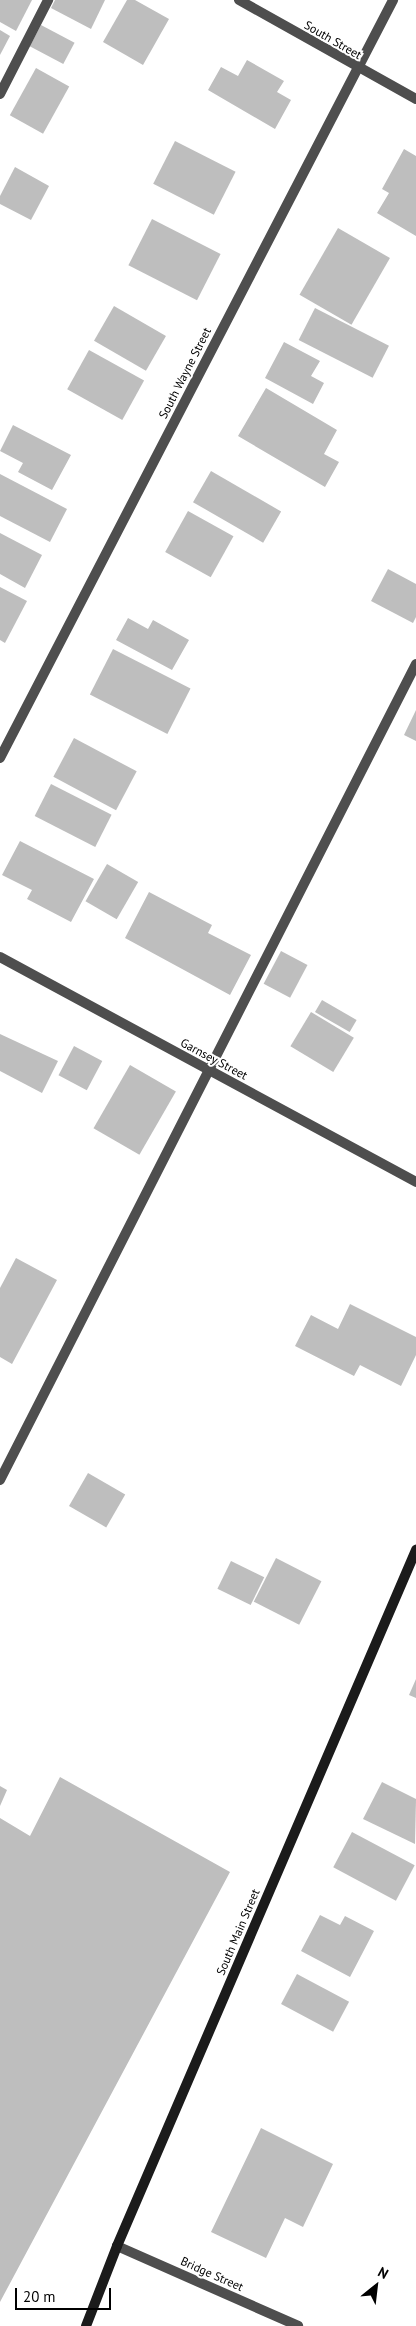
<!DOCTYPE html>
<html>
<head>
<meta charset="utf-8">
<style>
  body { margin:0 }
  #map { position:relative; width:416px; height:2326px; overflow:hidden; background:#fff; font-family:"PT Sans",sans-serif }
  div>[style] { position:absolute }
  .building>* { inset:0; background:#bebebe; transform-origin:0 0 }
  .service>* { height:10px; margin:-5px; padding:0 5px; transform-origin:5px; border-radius:5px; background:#4e4e4e }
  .minor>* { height:10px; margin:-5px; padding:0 5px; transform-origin:5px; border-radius:5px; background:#4e4e4e }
  .tertiary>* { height:10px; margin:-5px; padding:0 5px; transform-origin:5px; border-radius:5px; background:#4e4e4e }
  .secondary>* { height:10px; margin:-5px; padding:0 5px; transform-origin:5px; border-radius:5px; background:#1b1b1b }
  span { translate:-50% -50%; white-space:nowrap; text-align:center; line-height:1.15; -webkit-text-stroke:4px #fff; paint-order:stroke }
  .street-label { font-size:12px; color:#000 }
  .north { position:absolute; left:351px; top:2261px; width:50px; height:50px; -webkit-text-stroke:4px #fff; paint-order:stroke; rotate:29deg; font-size:14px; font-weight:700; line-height:20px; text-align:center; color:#000 }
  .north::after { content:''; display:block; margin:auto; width:18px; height:22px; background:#000; clip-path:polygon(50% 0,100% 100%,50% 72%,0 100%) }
  .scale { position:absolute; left:15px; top:2288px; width:96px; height:22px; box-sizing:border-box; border:2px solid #000; border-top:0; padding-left:6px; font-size:15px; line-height:18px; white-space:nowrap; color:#000; -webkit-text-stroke:4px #fff; paint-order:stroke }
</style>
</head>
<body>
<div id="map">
  <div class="building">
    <i style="clip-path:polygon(0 0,32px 0,16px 31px,0 22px)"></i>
    <i style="clip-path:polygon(55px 0,105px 0,91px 29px,51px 8px)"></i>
    <i style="clip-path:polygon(127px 0,135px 0,169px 19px,143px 65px,103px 42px)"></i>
    <i style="left:41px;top:25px;width:38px;height:24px;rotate:28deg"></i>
    <i style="clip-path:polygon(0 30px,10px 36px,0 55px)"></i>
    <i style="clip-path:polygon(247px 60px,284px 81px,277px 92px,291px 100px,275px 129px,208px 90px,221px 67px,238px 76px)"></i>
    <i style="left:36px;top:68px;width:38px;height:54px;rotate:29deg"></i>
    <i style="left:175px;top:141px;width:68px;height:48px;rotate:27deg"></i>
    <i style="clip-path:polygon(404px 149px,416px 156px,416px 236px,377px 213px,389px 193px,382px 189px)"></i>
    <i style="clip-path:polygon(15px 167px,49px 186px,31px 220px,0 204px,0 196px)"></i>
    <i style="left:152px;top:219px;width:77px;height:52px;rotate:27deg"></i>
    <i style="left:338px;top:228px;width:60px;height:77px;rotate:30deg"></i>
    <i style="left:114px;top:306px;width:60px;height:40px;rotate:30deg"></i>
    <i style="left:315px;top:308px;width:83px;height:36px;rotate:27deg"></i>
    <i style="clip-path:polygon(284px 342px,320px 361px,311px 376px,324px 383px,313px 404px,265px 378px)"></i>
    <i style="left:89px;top:350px;width:63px;height:45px;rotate:29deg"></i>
    <i style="clip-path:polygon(266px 388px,337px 430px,324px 454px,339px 462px,325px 487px,238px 436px)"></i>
    <i style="clip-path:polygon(13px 425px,71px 455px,52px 490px,18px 472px,23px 463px,0 451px)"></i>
    <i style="left:211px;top:471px;width:81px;height:36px;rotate:30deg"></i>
    <i style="clip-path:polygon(0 474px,67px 509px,50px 542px,0 516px)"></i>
    <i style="left:188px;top:511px;width:52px;height:47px;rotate:29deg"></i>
    <i style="clip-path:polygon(0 533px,42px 555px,25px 588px,0 574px)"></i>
    <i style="clip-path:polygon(388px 569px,416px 584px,416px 617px,413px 623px,371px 601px)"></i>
    <i style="clip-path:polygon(0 587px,27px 601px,5px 643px,0 640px)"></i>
    <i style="clip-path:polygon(128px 618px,148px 629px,153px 620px,189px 640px,172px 670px,116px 640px)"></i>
    <i style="left:113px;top:649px;width:87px;height:51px;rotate:27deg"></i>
    <i style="clip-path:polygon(416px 710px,416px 741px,404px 735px)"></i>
    <i style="left:74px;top:738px;width:71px;height:44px;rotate:28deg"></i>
    <i style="left:51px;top:784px;width:68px;height:36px;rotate:27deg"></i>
    <i style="clip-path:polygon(20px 841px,94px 879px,71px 922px,27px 899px,32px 890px,2px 875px)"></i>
    <i style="left:107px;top:864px;width:36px;height:43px;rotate:30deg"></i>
    <i style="clip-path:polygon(149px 892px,212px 925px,208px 933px,251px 955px,230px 995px,125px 938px)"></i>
    <i style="left:281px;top:951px;width:30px;height:37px;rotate:28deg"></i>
    <i style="left:322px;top:1000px;width:40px;height:14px;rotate:30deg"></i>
    <i style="left:311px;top:1012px;width:50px;height:40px;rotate:31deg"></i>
    <i style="clip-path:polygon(0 1034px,58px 1061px,42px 1093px,0 1071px)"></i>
    <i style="left:74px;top:1046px;width:32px;height:33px;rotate:28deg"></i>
    <i style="left:130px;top:1065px;width:53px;height:73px;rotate:30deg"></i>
    <i style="clip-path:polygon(16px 1258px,57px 1280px,12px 1364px,0 1357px,0 1288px)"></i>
    <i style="clip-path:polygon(350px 1304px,416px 1337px,416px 1355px,401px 1386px,360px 1365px,354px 1376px,295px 1346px,311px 1315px,338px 1329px)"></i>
    <i style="left:88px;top:1473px;width:43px;height:38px;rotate:30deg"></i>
    <i style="left:276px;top:1558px;width:51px;height:49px;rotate:27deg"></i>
    <i style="left:231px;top:1561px;width:37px;height:31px;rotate:26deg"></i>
    <i style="clip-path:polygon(416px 1679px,416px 1698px,409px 1695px)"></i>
    <i style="clip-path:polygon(60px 1777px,230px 1872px,0 2302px,0 1818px,30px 1836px)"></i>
    <i style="clip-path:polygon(382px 1782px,416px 1799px,415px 1844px,363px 1819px)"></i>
    <i style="clip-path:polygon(0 1786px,7px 1790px,0 1806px)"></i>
    <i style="left:352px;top:1832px;width:71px;height:40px;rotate:28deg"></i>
    <i style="clip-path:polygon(320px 1915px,340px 1925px,345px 1916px,374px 1931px,350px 1977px,301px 1951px)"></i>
    <i style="left:297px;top:1974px;width:59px;height:34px;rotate:28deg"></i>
    <i style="clip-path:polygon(261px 2128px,333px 2164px,303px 2227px,285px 2218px,266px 2258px,211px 2232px)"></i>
  </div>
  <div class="service">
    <i style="left:0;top:94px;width:106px;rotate:-62.9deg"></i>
    <i style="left:0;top:1480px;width:916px;rotate:-62.99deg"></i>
  </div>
  <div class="minor">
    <i style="left:0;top:758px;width:854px;rotate:-62.59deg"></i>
    <i style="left:0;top:957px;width:473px;rotate:28.4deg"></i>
    <i style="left:117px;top:2246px;width:198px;rotate:23.8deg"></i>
  </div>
  <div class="tertiary">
    <i style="left:239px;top:0;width:203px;rotate:29.2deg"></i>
  </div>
  <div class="secondary">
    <i style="left:86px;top:2326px;width:86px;rotate:-68.8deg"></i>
    <i style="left:117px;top:2246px;width:758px;rotate:-66.75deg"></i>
  </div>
  <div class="street-label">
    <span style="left:333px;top:40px;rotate:30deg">South Street</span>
    <span style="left:185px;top:373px;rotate:-63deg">South Wayne Street</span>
    <span style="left:214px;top:1059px;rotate:28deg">Garnsey Street</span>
    <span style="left:238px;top:1932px;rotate:-67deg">South Main Street</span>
    <span style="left:212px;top:2274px;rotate:24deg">Bridge Street</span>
  </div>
  <div class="north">N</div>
  <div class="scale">20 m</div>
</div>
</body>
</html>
